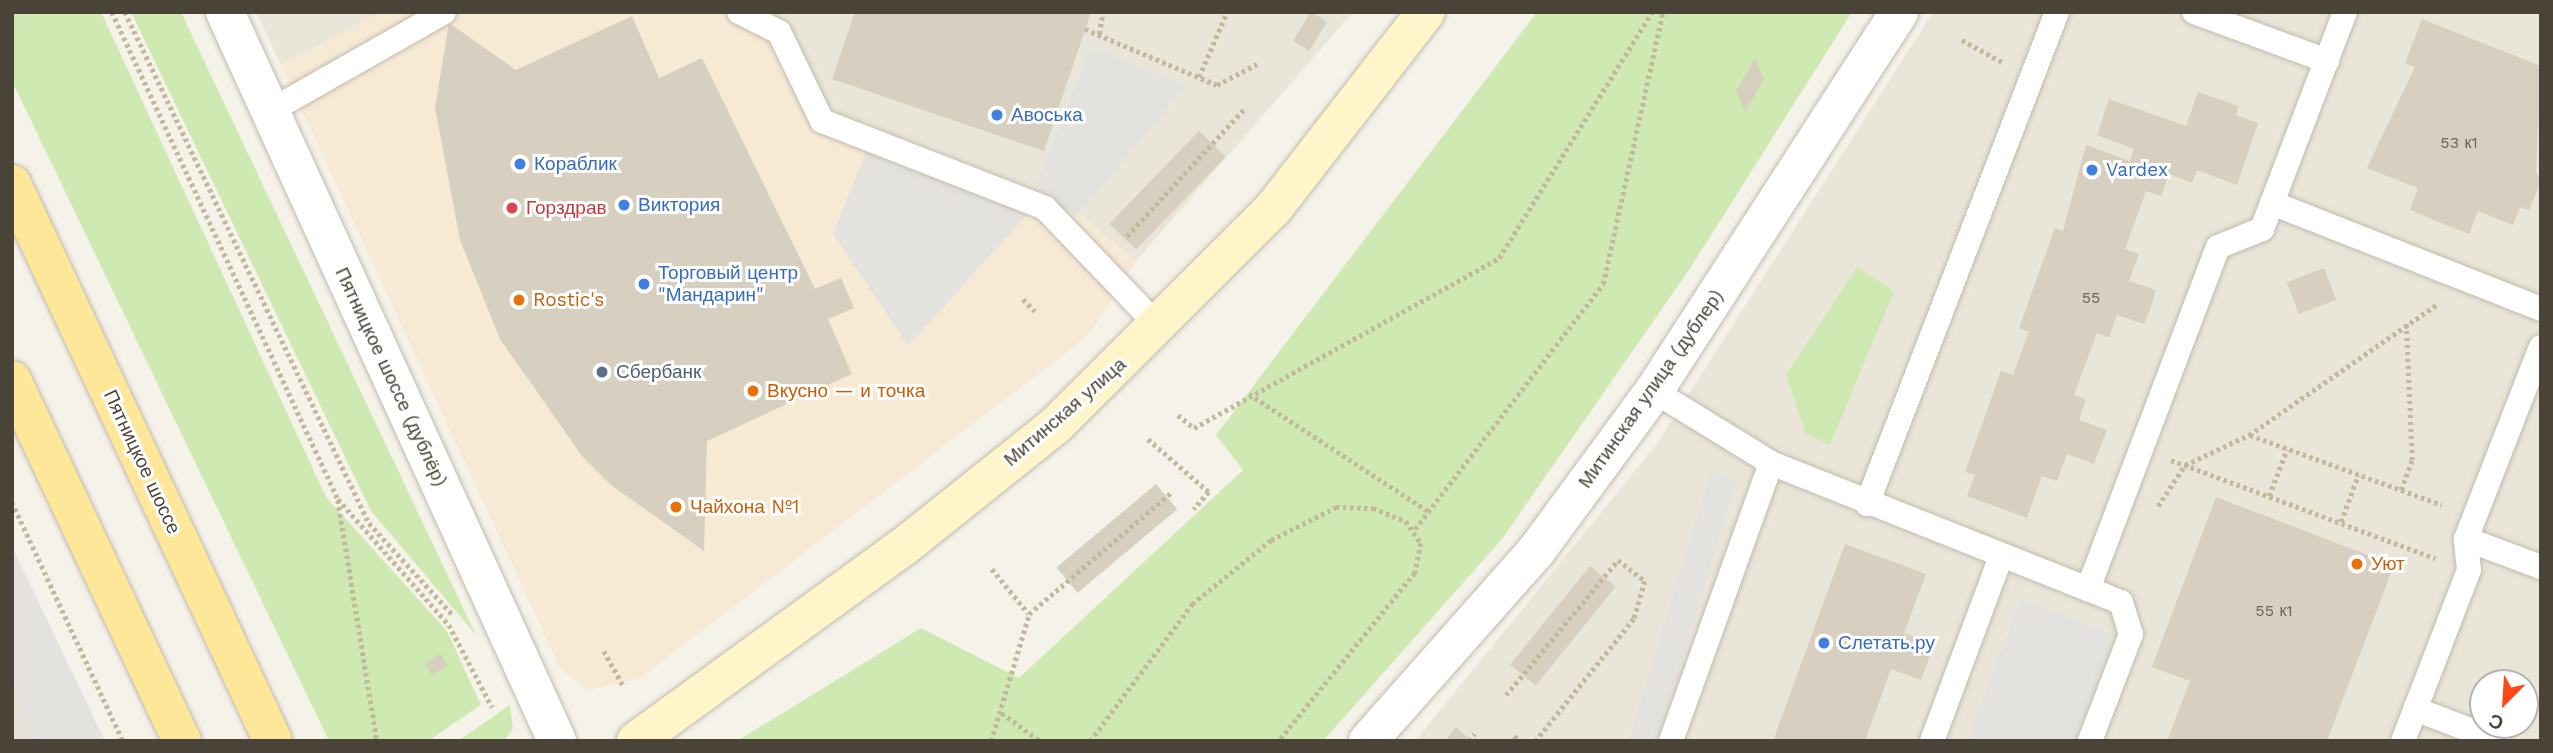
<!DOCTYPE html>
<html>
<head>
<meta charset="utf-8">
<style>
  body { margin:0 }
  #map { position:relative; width:2553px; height:753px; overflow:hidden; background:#f5f2ea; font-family:"Work Sans",sans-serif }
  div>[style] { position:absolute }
  .residential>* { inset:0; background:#e9e5d8 }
  .commercial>* { inset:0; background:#f7ead5 }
  .industrial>* { inset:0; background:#e5e1db }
  .green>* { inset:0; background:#ceeab2 }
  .parking>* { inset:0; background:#e4e2de; transform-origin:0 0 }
  .building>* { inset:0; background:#d7cfbf; transform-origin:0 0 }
  .path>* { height:4.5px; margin-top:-2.25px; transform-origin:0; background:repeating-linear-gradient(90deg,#c4b89c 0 3.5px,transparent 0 7px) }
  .roads { filter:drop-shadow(0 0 2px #c1bbac) drop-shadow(0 0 2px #c1bbac) }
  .lane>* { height:24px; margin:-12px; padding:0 12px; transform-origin:12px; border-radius:12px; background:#fff }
  .street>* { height:38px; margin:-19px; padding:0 19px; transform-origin:19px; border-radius:19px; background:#fff }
  .secondary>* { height:38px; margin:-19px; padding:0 19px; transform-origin:19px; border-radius:19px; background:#fff5ca }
  .primary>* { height:38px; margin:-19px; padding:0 19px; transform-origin:19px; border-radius:19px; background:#ffe799 }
  .dots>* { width:19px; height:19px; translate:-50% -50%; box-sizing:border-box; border:4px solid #fff; border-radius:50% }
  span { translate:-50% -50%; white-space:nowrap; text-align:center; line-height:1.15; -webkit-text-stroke:6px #fff; paint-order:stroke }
  .number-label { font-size:16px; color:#6d6659 }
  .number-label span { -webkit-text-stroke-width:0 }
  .shop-label { font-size:19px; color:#366cbe }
  .left { translate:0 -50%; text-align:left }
  .health-label { font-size:19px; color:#be3a42 }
  .food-label { font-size:19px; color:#c56008 }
  .service-label { font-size:19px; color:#4e5e75 }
  .street-label { font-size:19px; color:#4a4337 }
  .frame { position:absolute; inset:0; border:14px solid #4a4337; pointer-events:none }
  .north { position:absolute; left:2469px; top:669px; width:70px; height:70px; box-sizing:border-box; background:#fff; border:2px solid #b7b4af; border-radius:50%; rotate:204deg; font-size:19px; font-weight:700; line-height:28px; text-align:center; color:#4a4337 }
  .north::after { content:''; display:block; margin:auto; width:24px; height:32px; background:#ff4617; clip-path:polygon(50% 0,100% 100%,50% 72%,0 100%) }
</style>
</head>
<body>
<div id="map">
  <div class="residential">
    <i style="clip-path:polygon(256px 12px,381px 12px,281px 65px)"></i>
    <i style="clip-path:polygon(767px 12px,1353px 12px,1136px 261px,1063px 200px,827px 109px)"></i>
    <i style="clip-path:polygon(evenodd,1933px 12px,2541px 12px,2541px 741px,1415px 741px,1656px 445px,1933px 12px,2483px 683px,2525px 683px,2525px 725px,2483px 725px,2483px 683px)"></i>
  </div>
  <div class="commercial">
    <i style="clip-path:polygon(381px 12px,767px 12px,790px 24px,828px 109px,1063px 200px,1136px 261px,1089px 335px,639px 679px,588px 690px,560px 668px,281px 65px)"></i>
  </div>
  <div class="industrial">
    <i style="clip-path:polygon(12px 680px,41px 741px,12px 741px)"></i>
  </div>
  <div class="green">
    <i style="clip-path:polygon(12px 12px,101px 12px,326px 497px,447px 631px,481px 705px,428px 741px,329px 741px,12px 81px)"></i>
    <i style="clip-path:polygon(131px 12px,181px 12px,476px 635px,371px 511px)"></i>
    <i style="clip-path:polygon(1537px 12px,1852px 12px,1691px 267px,1502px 539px,1323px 741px,737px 741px,921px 628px,1019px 678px,1243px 470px,1216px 435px)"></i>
    <i style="clip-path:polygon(1857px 267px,1894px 291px,1830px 445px,1805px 433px,1786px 375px)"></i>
    <i style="clip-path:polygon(510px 705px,513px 729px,504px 741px,458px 741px)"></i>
  </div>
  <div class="parking">
    <i style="clip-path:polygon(1091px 47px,1186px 86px,1077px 216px,1034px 191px)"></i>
    <i style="clip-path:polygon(866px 152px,1027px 215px,908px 346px,833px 234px)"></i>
    <i style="left:1711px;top:472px;width:27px;height:286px;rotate:17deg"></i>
    <i style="clip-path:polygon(12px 547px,43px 611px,105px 741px,41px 741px,12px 680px)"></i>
    <i style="clip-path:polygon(2021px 599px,2116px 636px,2075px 741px,1967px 741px)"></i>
  </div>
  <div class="building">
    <i style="clip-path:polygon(855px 12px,1091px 12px,1044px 151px,832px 79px)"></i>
    <i style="left:1311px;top:12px;width:19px;height:34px;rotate:32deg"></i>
    <i style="clip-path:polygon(632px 16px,659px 78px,702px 58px,815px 289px,841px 278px,854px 308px,828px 319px,852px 374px,707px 441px,704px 551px,611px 485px,582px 456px,500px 339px,460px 240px,435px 108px,449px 23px,516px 70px)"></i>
    <i style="clip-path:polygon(2422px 19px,2541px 66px,2536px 172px,2541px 181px,2529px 210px,2520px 207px,2513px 225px,2478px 211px,2469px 234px,2446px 225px,2410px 210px,2418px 188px,2367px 168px,2415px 67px,2405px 63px)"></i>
    <i style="clip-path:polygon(1755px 58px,1764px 79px,1745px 112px,1736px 91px)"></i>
    <i style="clip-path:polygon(2198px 92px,2239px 106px,2236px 115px,2258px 123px,2237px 185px,2197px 170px,2192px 183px,2169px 174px,2161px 196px,2146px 191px,2125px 249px,2139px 254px,2129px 281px,2156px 290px,2151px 307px,2144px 324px,2117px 315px,2109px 337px,2097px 333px,2074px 395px,2086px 399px,2079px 420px,2107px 430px,2094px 464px,2067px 454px,2057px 481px,2042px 476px,2027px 518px,1967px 496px,1975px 475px,1965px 472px,2001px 371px,2013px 375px,2029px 332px,2019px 328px,2055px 228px,2063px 231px,2086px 145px,2130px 161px,2134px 149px,2097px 135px,2109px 99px,2186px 126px)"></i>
    <i style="left:1199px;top:131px;width:37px;height:129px;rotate:44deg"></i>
    <i style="left:2324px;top:268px;width:34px;height:40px;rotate:69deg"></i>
    <i style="left:1156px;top:484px;width:33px;height:130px;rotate:50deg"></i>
    <i style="clip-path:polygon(2216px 497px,2394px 565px,2327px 741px,2167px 741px,2190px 681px,2152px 667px)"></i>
    <i style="clip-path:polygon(1845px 544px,1926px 574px,1904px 633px,1934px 644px,1921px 680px,1891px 669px,1865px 741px,1773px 741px)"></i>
    <i style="left:1590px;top:566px;width:33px;height:127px;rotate:39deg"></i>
    <i style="left:441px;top:654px;width:14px;height:19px;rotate:60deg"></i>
    <i style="clip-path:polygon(1456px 727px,1472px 741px,1445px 741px)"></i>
  </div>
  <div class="path">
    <i style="left:112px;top:12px;width:537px;rotate:65.11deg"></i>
    <i style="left:338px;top:499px;width:168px;rotate:48.6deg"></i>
    <i style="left:449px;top:625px;width:93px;rotate:62.3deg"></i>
    <i style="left:125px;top:12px;width:566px;rotate:64.48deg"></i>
    <i style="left:369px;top:523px;width:126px;rotate:47.6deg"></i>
    <i style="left:1085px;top:29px;width:143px;rotate:23deg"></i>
    <i style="left:1217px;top:85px;width:45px;rotate:-27.7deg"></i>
    <i style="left:1099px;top:34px;width:22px;rotate:-80deg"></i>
    <i style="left:1962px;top:40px;width:48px;rotate:28.7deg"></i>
    <i style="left:1199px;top:77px;width:71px;rotate:-66.7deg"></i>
    <i style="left:1127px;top:236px;width:174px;rotate:-47.3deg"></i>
    <i style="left:1023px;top:299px;width:17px;rotate:45deg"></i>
    <i style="left:1249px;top:394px;width:214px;rotate:33.2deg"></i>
    <i style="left:1178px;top:415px;width:21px;rotate:39deg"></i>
    <i style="left:1194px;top:428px;width:349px;rotate:-29.1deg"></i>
    <i style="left:1499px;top:258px;width:290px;rotate:-58.1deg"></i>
    <i style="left:2250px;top:435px;width:204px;rotate:20deg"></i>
    <i style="left:1148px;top:439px;width:81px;rotate:41deg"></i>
    <i style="left:1209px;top:492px;width:23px;rotate:131deg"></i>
    <i style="left:2171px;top:460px;width:282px;rotate:20.4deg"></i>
    <i style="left:2401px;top:490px;width:32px;rotate:-70deg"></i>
    <i style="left:2412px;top:460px;width:138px;rotate:-92.5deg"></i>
    <i style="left:2269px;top:496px;width:50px;rotate:-69deg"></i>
    <i style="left:338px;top:500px;width:244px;rotate:80.8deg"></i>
    <i style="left:12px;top:502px;width:264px;rotate:65.1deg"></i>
    <i style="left:2158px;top:506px;width:49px;rotate:-56.6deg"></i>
    <i style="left:2185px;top:465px;width:71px;rotate:-25.1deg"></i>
    <i style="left:2249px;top:435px;width:228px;rotate:-34.8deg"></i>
    <i style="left:2341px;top:522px;width:50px;rotate:-70.1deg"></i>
    <i style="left:1415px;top:529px;width:309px;rotate:-52.5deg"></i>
    <i style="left:1603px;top:284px;width:279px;rotate:-77.6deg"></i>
    <i style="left:992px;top:569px;width:58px;rotate:50.6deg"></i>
    <i style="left:604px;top:651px;width:41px;rotate:60.9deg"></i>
    <i style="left:1506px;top:695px;width:175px;rotate:-50.3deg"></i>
    <i style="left:1618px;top:560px;width:34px;rotate:38deg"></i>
    <i style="left:1645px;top:581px;width:40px;rotate:106deg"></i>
    <i style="left:1634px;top:619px;width:156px;rotate:128.8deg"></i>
    <i style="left:1002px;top:713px;width:47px;rotate:36.4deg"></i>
    <i style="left:1514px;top:736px;width:8px;rotate:40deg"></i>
    <i style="left:991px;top:741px;width:133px;rotate:-73.3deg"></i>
    <i style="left:1029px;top:614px;width:188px;rotate:-40.5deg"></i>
    <i style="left:1090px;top:741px;width:171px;rotate:-53.3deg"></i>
    <i style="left:1192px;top:604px;width:102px;rotate:-39deg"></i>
    <i style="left:1271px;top:540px;width:73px;rotate:-26.9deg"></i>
    <i style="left:1336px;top:507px;width:37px;rotate:2deg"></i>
    <i style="left:1373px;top:508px;width:35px;rotate:22deg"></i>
    <i style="left:1406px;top:521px;width:27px;rotate:56deg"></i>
    <i style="left:1421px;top:543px;width:31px;rotate:101deg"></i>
    <i style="left:1415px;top:573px;width:216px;rotate:129deg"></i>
    <i style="left:1469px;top:741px;width:9px;rotate:-54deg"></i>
  </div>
  <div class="roads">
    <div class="lane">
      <i style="left:739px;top:12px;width:45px;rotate:26.6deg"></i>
      <i style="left:779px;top:32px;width:99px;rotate:64.2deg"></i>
      <i style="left:822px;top:121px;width:239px;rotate:21.3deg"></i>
      <i style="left:1045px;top:208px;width:166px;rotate:46.2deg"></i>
      <i style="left:2194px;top:12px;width:142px;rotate:20.2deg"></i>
      <i style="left:270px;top:111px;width:200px;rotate:-29.6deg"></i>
      <i style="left:2272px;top:203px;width:204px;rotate:-69.1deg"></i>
      <i style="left:1654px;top:391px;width:137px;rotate:31.6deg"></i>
      <i style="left:1771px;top:463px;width:341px;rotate:21.7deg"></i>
      <i style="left:2088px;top:589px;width:366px;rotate:-69.2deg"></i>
      <i style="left:2218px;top:247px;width:48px;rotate:-22.2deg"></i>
      <i style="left:2262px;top:229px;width:28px;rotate:-69deg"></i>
      <i style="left:2272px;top:203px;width:289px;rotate:21.5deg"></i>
      <i style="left:1867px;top:504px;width:527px;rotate:-68.88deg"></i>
      <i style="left:2466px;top:539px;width:80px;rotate:20.5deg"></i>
      <i style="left:2088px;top:589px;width:35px;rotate:22deg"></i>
      <i style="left:2121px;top:602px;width:34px;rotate:73deg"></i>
      <i style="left:2131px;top:634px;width:115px;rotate:111deg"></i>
      <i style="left:2415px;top:709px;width:90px;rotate:20.9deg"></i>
      <i style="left:1671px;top:741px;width:295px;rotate:-70.2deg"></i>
      <i style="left:1932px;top:741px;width:194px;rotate:-69.5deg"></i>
      <i style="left:2403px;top:741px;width:183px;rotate:-68.9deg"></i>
      <i style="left:2469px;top:570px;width:31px;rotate:-96deg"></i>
      <i style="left:2466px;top:539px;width:206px;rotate:-68.7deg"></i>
    </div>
    <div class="street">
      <i style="left:225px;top:12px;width:801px;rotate:65.51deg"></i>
      <i style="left:1368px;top:741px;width:255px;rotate:-48.5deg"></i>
      <i style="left:1537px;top:550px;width:197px;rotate:-53.7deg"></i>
      <i style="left:1654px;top:391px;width:451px;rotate:-57.1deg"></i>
    </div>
    <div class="secondary">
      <i style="left:636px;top:741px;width:329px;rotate:-36deg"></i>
      <i style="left:902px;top:548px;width:197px;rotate:-38.6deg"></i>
      <i style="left:1056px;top:425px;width:306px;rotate:-44.9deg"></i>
      <i style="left:1273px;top:209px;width:249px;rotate:-52.2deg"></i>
    </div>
    <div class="primary">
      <i style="left:12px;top:184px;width:615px;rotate:64.89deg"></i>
      <i style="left:12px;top:380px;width:399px;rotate:64.8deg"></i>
    </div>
  </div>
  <div class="dots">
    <i style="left:997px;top:115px;background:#3f7fe0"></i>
    <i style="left:520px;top:164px;background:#3f7fe0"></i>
    <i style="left:2092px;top:170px;background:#3f7fe0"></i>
    <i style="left:624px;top:205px;background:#3f7fe0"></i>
    <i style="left:512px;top:208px;background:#e0444e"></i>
    <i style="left:644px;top:284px;background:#3f7fe0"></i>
    <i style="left:519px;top:300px;background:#e8710a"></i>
    <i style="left:602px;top:372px;background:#5c6f8a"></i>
    <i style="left:753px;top:391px;background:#e8710a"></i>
    <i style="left:676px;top:507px;background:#e8710a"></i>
    <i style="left:2357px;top:564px;background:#e8710a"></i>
    <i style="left:1824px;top:643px;background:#3f7fe0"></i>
  </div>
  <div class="number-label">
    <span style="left:2459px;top:143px">53 к1</span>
    <span style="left:2091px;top:298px">55</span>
    <span style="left:2274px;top:611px">55 к1</span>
  </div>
  <div class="shop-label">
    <span class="left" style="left:1011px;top:115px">Авоська</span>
    <span class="left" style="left:534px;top:164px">Кораблик</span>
    <span class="left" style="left:2106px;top:170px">Vardex</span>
    <span class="left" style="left:638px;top:205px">Виктория</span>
    <span class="left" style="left:658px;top:284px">Торговый центр<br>"Мандарин"</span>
    <span class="left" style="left:1838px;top:643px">Слетать.ру</span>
  </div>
  <div class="health-label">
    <span class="left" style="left:526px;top:208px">Горздрав</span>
  </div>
  <div class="food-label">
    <span class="left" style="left:533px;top:300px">Rostic's</span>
    <span class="left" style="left:767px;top:391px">Вкусно — и точка</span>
    <span class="left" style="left:690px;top:507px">Чайхона №1</span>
    <span class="left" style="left:2371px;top:564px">Уют</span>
  </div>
  <div class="service-label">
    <span class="left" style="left:616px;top:372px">Сбербанк</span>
  </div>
  <div class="street-label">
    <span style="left:391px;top:377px;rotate:65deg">Пятницкое шоссе (дублёр)</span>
    <span style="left:1651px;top:389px;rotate:-55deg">Митинская улица (дублер)</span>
    <span style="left:1065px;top:412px;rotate:-41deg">Митинская улица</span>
    <span style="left:142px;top:462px;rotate:65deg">Пятницкое шоссе</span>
  </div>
  <div class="frame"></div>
  <div class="north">С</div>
</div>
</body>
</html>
